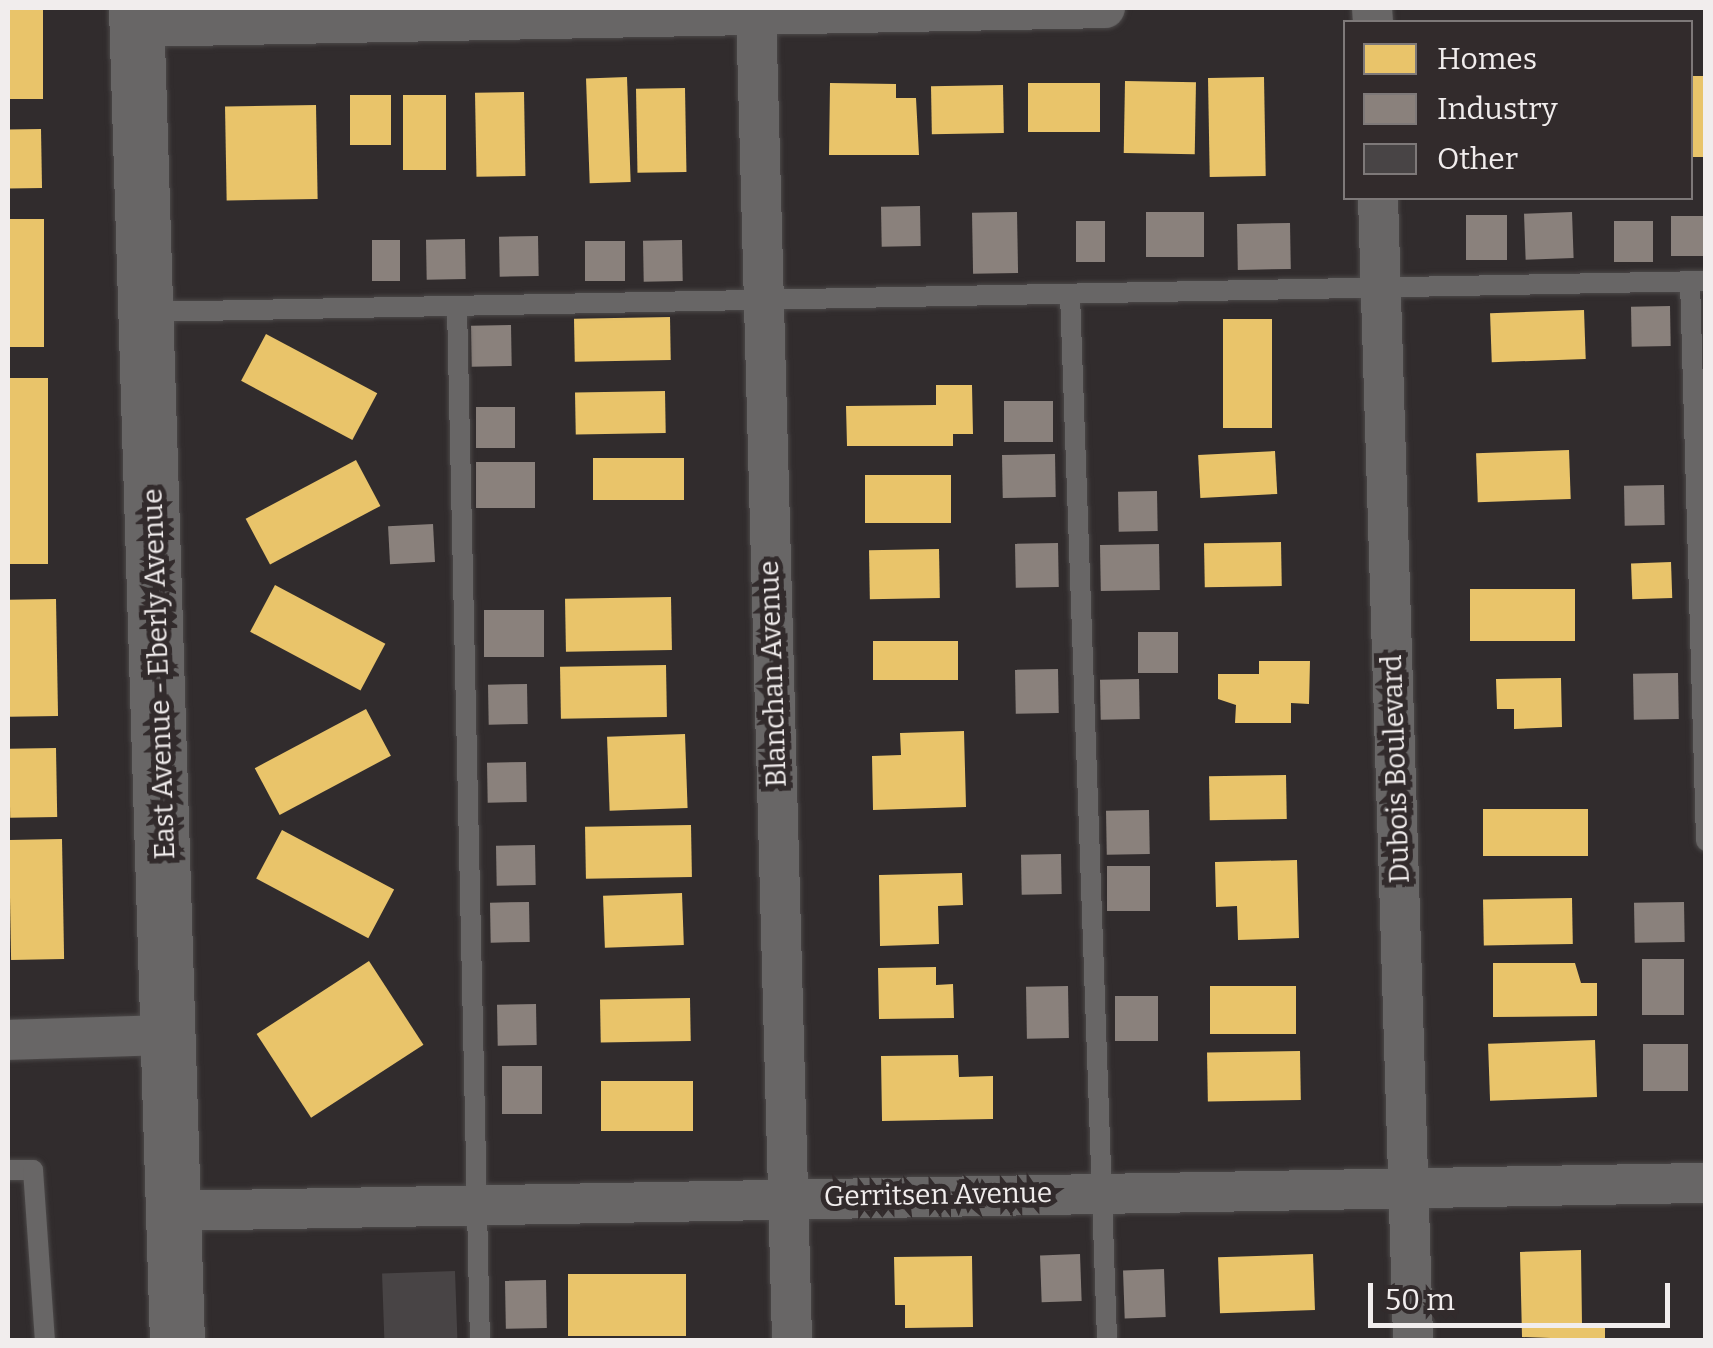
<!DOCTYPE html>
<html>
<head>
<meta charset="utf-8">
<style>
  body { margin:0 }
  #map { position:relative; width:1713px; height:1348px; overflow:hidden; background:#312c2d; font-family:Bitter,serif }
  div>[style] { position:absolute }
  .homes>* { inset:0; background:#e9c46a; transform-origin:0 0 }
  .industry>* { inset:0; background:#8a817c; transform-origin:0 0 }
  .building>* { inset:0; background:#484445; transform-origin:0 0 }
  .roads { filter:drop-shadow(0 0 2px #4c4949) drop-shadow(0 0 2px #4c4949) }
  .lane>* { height:20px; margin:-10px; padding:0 10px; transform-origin:10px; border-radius:10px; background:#686666 }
  .street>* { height:40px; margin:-20px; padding:0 20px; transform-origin:20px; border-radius:20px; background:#686666 }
  .secondary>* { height:55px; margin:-27.5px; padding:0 27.5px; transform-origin:27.5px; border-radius:27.5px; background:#686666 }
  span { translate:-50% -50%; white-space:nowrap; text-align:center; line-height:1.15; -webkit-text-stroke:10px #322b2c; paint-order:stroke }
  .street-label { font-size:28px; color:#f1eded }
  .frame { position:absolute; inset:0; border:10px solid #f1eded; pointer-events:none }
  .legend { position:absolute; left:1343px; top:20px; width:350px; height:180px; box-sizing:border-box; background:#322b2c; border:2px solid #7e7979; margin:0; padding:12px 18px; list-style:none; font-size:30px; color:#f1eded }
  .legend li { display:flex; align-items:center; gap:20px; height:50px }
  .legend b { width:50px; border:2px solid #7e7979 }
  .scale { position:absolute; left:1368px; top:1283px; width:302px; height:45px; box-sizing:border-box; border:5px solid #f1eded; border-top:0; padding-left:12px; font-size:30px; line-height:35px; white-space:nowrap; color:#f1eded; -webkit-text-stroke:8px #322b2c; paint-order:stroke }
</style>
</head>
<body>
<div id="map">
  <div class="homes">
    <i style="left:8px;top:8px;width:35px;height:91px"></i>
    <i style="left:1690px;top:76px;width:16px;height:81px"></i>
    <i style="left:627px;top:77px;width:105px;height:41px;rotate:88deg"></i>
    <i style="left:1264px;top:77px;width:99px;height:56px;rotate:89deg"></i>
    <i style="left:1125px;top:81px;width:71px;height:72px;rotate:1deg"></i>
    <i style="clip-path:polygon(830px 83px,896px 84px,896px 98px,916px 98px,919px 155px,829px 155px)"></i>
    <i style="left:1028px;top:83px;width:72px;height:49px"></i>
    <i style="left:1003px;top:85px;width:48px;height:72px;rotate:89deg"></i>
    <i style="left:685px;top:88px;width:84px;height:49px;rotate:89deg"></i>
    <i style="left:524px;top:92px;width:84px;height:49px;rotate:89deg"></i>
    <i style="left:350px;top:95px;width:41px;height:50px"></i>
    <i style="left:403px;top:95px;width:43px;height:75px"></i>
    <i style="left:316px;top:105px;width:94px;height:91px;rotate:89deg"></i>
    <i style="left:41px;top:129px;width:59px;height:33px;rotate:89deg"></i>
    <i style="left:8px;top:219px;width:36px;height:128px"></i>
    <i style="left:1584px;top:310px;width:49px;height:94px;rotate:88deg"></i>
    <i style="left:670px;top:317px;width:43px;height:96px;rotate:89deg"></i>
    <i style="left:1223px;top:319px;width:49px;height:109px"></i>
    <i style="left:266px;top:334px;width:126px;height:53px;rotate:28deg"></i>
    <i style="left:8px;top:378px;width:40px;height:186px"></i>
    <i style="clip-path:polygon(936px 385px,972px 385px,973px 434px,953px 434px,953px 446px,847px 446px,846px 406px,936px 405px)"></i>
    <i style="left:665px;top:391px;width:42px;height:90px;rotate:89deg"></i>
    <i style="left:1569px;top:450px;width:49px;height:93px;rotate:88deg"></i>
    <i style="left:1275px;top:451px;width:43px;height:77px;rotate:87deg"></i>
    <i style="left:684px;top:458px;width:42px;height:91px;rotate:90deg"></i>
    <i style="left:356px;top:460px;width:52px;height:125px;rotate:62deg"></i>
    <i style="left:865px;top:475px;width:86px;height:48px"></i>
    <i style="left:1281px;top:542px;width:44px;height:77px;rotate:89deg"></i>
    <i style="left:939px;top:549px;width:49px;height:70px;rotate:89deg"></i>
    <i style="left:1671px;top:562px;width:36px;height:40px;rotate:88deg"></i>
    <i style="left:275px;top:585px;width:125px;height:53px;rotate:28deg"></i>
    <i style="left:1575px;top:589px;width:52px;height:105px;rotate:90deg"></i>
    <i style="left:671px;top:597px;width:53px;height:106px;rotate:89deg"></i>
    <i style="left:56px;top:599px;width:117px;height:48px;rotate:89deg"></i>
    <i style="left:958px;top:641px;width:39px;height:85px;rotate:90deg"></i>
    <i style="clip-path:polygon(1259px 661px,1310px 661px,1309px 704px,1291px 703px,1291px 723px,1235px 723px,1236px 705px,1218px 699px,1218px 674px,1259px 674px)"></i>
    <i style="left:666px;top:665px;width:52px;height:106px;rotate:89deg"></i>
    <i style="clip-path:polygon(1561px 678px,1562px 727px,1514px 729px,1514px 709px,1497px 709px,1496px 679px)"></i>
    <i style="left:366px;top:709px;width:53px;height:126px;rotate:62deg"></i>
    <i style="clip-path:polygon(964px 731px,966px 807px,873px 810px,872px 756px,901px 755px,900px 733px)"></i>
    <i style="left:685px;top:734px;width:74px;height:78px;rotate:88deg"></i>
    <i style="left:56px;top:748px;width:69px;height:47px;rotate:89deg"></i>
    <i style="left:1286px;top:775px;width:44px;height:77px;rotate:89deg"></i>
    <i style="left:1588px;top:809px;width:47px;height:105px;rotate:90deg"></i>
    <i style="left:691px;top:825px;width:52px;height:106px;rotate:89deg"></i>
    <i style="left:282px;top:830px;width:127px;height:55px;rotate:28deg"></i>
    <i style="left:62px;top:839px;width:120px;height:53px;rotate:89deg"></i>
    <i style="clip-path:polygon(1297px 860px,1299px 938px,1238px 940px,1237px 906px,1216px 907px,1215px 862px)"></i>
    <i style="clip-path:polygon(962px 873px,963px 905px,938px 906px,939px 944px,880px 946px,879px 875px)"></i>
    <i style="left:682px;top:893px;width:52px;height:79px;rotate:88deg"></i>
    <i style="left:1572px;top:898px;width:46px;height:89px;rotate:89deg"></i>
    <i style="left:369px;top:961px;width:100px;height:134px;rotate:57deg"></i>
    <i style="clip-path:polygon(1493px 963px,1575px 963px,1581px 983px,1597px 983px,1597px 1016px,1493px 1017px)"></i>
    <i style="clip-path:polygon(936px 967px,936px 985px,953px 984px,954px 1018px,879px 1019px,878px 968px)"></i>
    <i style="left:1210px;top:986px;width:86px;height:48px"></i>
    <i style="left:690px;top:998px;width:43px;height:90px;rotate:89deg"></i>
    <i style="left:1595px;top:1040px;width:57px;height:107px;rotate:88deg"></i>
    <i style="left:1300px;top:1051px;width:49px;height:93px;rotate:89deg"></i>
    <i style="clip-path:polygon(958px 1055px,959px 1077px,993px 1076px,993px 1119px,882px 1121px,881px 1056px)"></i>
    <i style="left:693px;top:1081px;width:50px;height:92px;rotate:90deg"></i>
    <i style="clip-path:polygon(1581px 1250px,1582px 1325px,1605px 1325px,1605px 1340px,1522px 1337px,1520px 1252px)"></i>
    <i style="left:1313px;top:1254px;width:56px;height:95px;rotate:88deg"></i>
    <i style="clip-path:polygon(972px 1256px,973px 1327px,905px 1328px,905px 1305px,895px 1305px,894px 1257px)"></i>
    <i style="left:686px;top:1274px;width:62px;height:118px;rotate:90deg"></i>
  </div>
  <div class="industry">
    <i style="left:920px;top:206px;width:40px;height:39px;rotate:89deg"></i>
    <i style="left:1017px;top:212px;width:61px;height:45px;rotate:89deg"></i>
    <i style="left:1204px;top:212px;width:45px;height:58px;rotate:90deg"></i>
    <i style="left:1572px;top:212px;width:46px;height:48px;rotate:88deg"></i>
    <i style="left:1466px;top:215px;width:41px;height:45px"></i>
    <i style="left:1706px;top:216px;width:40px;height:35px;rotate:90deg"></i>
    <i style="left:1076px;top:221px;width:29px;height:41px"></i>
    <i style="left:1614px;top:221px;width:39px;height:41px"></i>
    <i style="left:1290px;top:223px;width:46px;height:53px;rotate:89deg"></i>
    <i style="left:538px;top:236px;width:40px;height:39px;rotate:89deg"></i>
    <i style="left:465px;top:239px;width:40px;height:39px;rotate:89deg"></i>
    <i style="left:372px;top:240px;width:28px;height:41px"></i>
    <i style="left:682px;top:240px;width:41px;height:39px;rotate:89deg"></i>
    <i style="left:625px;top:241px;width:40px;height:40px;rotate:90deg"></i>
    <i style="left:1670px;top:306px;width:40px;height:39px;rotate:89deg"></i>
    <i style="left:511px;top:325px;width:41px;height:40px;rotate:89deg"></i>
    <i style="left:1004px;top:401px;width:49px;height:41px"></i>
    <i style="left:476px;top:407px;width:39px;height:41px"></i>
    <i style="left:1055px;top:454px;width:43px;height:53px;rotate:89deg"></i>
    <i style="left:476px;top:462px;width:59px;height:46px"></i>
    <i style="left:1664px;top:485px;width:40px;height:40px;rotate:89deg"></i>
    <i style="left:1157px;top:491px;width:40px;height:39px;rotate:89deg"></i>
    <i style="left:433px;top:524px;width:38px;height:45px;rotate:87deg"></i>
    <i style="left:1058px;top:543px;width:44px;height:43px;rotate:89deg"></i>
    <i style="left:1159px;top:544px;width:46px;height:59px;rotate:89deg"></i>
    <i style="left:484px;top:610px;width:60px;height:47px"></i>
    <i style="left:1138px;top:632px;width:40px;height:41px"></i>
    <i style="left:1058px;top:669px;width:44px;height:43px;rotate:89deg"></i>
    <i style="left:1678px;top:673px;width:46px;height:45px;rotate:89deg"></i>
    <i style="left:1139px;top:679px;width:40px;height:39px;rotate:89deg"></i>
    <i style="left:527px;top:684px;width:40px;height:39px;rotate:89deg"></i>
    <i style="left:526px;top:762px;width:40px;height:39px;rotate:89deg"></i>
    <i style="left:1149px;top:810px;width:44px;height:43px;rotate:89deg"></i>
    <i style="left:535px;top:845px;width:40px;height:39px;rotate:89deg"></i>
    <i style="left:1061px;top:854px;width:40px;height:40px;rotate:89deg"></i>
    <i style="left:1107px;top:866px;width:43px;height:45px"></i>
    <i style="left:529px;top:902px;width:40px;height:39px;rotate:89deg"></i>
    <i style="left:1684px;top:902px;width:40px;height:50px;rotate:89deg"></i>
    <i style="left:1642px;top:959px;width:42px;height:56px"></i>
    <i style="left:1068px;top:986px;width:52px;height:42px;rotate:89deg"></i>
    <i style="left:1115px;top:996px;width:43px;height:45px"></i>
    <i style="left:536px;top:1004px;width:41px;height:39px;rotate:89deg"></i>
    <i style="left:1643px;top:1044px;width:45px;height:47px"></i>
    <i style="left:502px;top:1066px;width:40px;height:48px"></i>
    <i style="left:1080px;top:1254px;width:47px;height:40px;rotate:88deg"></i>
    <i style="left:1164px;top:1269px;width:48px;height:41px;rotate:88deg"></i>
    <i style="left:546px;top:1280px;width:48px;height:41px;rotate:89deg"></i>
  </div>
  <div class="building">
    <i style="left:455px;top:1271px;width:69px;height:73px;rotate:88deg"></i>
  </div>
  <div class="roads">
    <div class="lane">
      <i style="left:1690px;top:281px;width:560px;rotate:88.36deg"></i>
      <i style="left:1070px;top:294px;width:1047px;rotate:87.97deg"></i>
      <i style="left:457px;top:306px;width:1034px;rotate:88.73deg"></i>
      <i style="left:148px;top:312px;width:1558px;rotate:-1.14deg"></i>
      <i style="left:8px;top:1170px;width:25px"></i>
      <i style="left:33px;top:1170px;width:170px;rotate:86deg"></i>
    </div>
    <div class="street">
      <i style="left:756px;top:8px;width:1332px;rotate:88.45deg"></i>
      <i style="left:1372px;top:8px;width:14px;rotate:86deg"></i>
      <i style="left:137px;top:27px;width:968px;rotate:-1.12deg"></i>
      <i style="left:1378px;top:198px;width:1143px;rotate:88.24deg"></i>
      <i style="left:8px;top:1040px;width:163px;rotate:-1.8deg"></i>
      <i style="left:171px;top:1211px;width:1535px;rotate:-1.05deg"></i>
    </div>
    <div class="secondary">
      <i style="left:136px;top:8px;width:1333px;rotate:88.24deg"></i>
    </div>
  </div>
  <div class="street-label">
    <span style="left:159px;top:674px;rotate:-92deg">East Avenue - Eberly Avenue</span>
    <span style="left:773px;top:674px;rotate:-92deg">Blanchan Avenue</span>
    <span style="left:1396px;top:769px;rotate:-92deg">Dubois Boulevard</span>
    <span style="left:938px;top:1195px;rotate:-1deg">Gerritsen Avenue</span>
  </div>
  <div class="frame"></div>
  <ul class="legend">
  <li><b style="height:28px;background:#e9c46a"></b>Homes</li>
  <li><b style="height:28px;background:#8a817c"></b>Industry</li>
  <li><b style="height:28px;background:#484445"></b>Other</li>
  </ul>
  <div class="scale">50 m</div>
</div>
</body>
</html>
